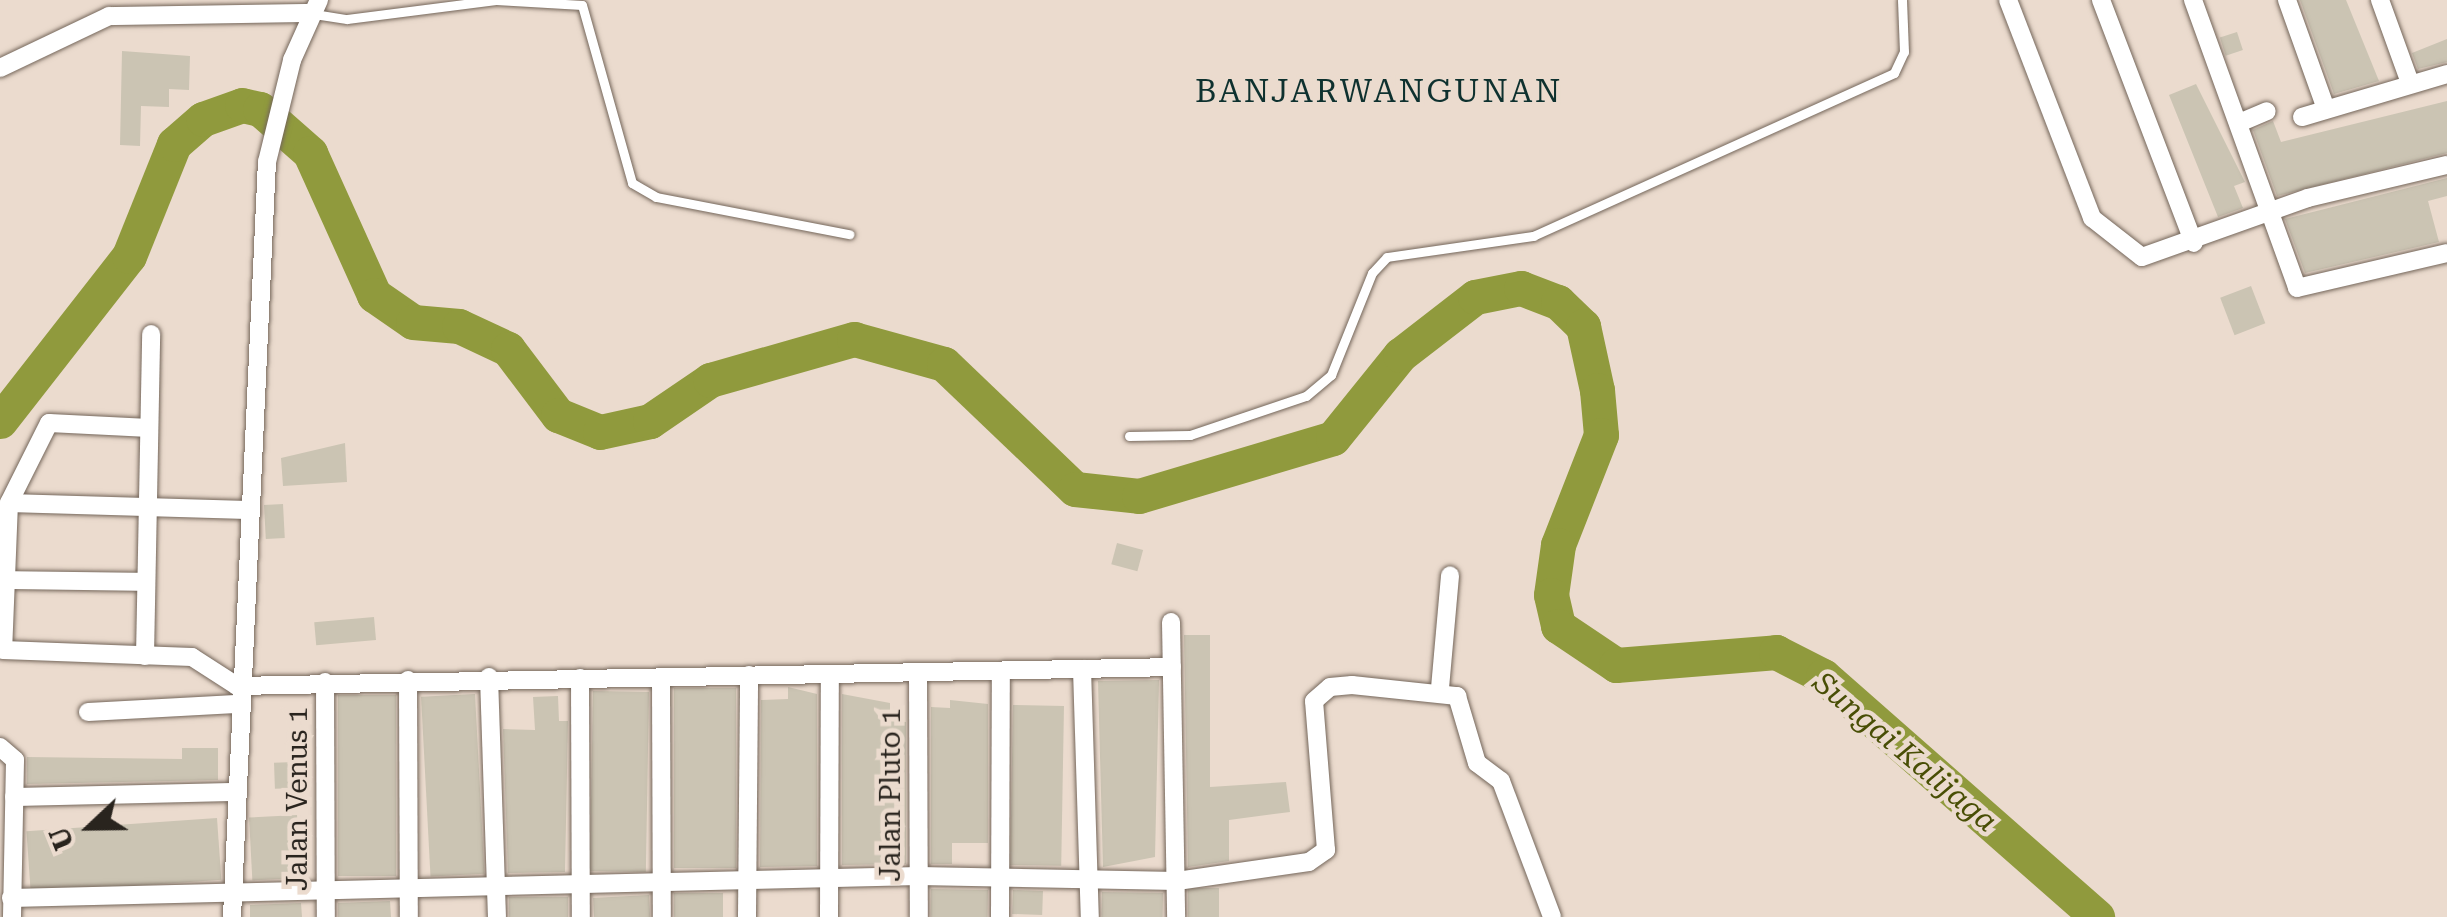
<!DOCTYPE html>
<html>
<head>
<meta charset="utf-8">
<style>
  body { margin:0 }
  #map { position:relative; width:2447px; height:917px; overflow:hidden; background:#ebdbce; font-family:"Roboto Serif",serif }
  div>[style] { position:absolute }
  .river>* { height:35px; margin:-17.5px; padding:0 17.5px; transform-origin:17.5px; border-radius:17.5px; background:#909a3d }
  .building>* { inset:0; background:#cbc4b3; transform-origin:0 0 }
  .roads { filter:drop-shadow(0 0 2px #74665a) drop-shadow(0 0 2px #74665a) }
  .service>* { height:9px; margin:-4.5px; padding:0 4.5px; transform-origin:4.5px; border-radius:4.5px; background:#fff }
  .minor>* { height:18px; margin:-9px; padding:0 9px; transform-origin:9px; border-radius:9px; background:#fff }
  span { translate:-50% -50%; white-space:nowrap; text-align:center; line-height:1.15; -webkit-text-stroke:9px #ebdbce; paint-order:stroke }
  .street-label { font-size:28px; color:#29241e }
  .water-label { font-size:30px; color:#484e05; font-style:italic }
  .quarter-label { font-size:32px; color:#0e312f; letter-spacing:2.5px }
  .north { position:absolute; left:40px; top:777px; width:100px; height:100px; -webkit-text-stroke:8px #ebdbce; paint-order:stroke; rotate:248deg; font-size:28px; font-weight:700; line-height:40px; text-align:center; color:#29241e }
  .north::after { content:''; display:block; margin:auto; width:35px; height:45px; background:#29241e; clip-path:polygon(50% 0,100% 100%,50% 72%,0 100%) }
</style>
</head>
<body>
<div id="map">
  <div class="river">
    <i style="left:0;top:421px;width:209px;rotate:-52deg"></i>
    <i style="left:129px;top:256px;width:121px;rotate:-68.1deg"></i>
    <i style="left:174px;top:144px;width:38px;rotate:-41deg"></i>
    <i style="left:203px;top:119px;width:41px;rotate:-19.7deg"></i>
    <i style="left:242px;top:105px;width:18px;rotate:13deg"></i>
    <i style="left:260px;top:109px;width:67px;rotate:41.3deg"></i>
    <i style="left:310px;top:153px;width:156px;rotate:65.7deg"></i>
    <i style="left:374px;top:295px;width:47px;rotate:34.7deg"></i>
    <i style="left:413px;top:322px;width:46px;rotate:5deg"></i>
    <i style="left:459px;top:326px;width:54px;rotate:25.1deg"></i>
    <i style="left:508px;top:349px;width:83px;rotate:52.9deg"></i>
    <i style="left:558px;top:415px;width:45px;rotate:22deg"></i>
    <i style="left:600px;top:432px;width:51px;rotate:-12.4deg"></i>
    <i style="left:650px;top:421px;width:73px;rotate:-34.3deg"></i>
    <i style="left:710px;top:380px;width:150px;rotate:-15.9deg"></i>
    <i style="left:854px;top:339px;width:93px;rotate:15.5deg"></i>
    <i style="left:944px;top:364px;width:181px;rotate:43.7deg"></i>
    <i style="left:1075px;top:489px;width:64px;rotate:6.2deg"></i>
    <i style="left:1139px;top:496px;width:202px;rotate:-16.6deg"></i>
    <i style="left:1333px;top:438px;width:107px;rotate:-51.1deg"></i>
    <i style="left:1400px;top:355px;width:95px;rotate:-37.7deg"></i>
    <i style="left:1475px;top:297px;width:47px;rotate:-11.1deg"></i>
    <i style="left:1521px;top:288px;width:40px;rotate:21deg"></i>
    <i style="left:1558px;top:302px;width:35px;rotate:44deg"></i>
    <i style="left:1583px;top:326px;width:66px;rotate:77.7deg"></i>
    <i style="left:1597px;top:390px;width:45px;rotate:84.9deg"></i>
    <i style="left:1601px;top:435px;width:118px;rotate:111.4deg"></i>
    <i style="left:1558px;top:545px;width:50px;rotate:98deg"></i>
    <i style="left:1551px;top:595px;width:32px;rotate:77deg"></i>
    <i style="left:1558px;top:626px;width:70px;rotate:33.9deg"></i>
    <i style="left:1616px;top:665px;width:161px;rotate:-4.6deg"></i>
    <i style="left:1776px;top:652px;width:53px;rotate:27.1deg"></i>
    <i style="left:1823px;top:676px;width:365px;rotate:41.3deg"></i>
  </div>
  <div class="building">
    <i style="clip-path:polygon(2300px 0,2346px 0,2379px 81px,2334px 94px)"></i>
    <i style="left:2237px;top:32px;width:19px;height:18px;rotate:72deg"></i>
    <i style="clip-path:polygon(2447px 39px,2447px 62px,2418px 69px,2412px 53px)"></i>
    <i style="clip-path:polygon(122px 51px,190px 56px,189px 90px,169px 89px,169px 107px,141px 106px,140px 146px,120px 145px)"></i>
    <i style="clip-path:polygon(2196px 84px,2245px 182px,2234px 186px,2243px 208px,2218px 217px,2169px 95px)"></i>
    <i style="clip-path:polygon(2447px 101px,2447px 153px,2277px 196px,2253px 130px,2273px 121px,2281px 142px)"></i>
    <i style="clip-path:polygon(2447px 178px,2447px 196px,2428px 201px,2439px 242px,2305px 273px,2285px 219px)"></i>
    <i style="left:2251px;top:286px;width:40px;height:33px;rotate:69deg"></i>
    <i style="clip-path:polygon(345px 443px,347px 482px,283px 486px,281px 458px)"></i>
    <i style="left:283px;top:504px;width:34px;height:19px;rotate:87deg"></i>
    <i style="left:1117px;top:543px;width:27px;height:22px;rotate:15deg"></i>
    <i style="left:374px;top:617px;width:23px;height:60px;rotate:85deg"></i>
    <i style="clip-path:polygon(1184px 635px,1210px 635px,1210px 787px,1286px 782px,1290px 812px,1229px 820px,1229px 861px,1188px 867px)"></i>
    <i style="clip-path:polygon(1159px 680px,1155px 857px,1103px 867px,1098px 681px)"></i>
    <i style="clip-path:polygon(788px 687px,817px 694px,817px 866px,760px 867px,761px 700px,788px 699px)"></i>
    <i style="left:736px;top:688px;width:180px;height:62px;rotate:90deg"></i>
    <i style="left:593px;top:691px;width:56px;height:180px;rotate:1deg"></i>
    <i style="left:475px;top:694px;width:180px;height:54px;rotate:87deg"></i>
    <i style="clip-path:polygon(842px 694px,890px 703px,890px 721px,906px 722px,906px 864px,842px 865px)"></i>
    <i style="left:396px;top:695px;width:181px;height:58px;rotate:90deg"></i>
    <i style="clip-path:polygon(558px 696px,559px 721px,568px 721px,565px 872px,508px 873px,503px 729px,535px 730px,533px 697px)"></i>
    <i style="clip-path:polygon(950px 700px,988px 704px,988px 843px,952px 843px,952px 864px,931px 864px,931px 707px,950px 708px)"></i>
    <i style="left:1013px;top:705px;width:51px;height:160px;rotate:1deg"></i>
    <i style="clip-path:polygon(182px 748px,218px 748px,218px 780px,27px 784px,27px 757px,182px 759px)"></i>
    <i style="left:295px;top:762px;width:26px;height:21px;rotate:88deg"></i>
    <i style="left:297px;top:815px;width:63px;height:48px;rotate:87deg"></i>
    <i style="left:217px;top:818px;width:62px;height:191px;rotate:86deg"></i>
    <i style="left:1219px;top:888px;width:29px;height:31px;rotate:90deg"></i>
    <i style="left:931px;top:889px;width:57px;height:28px;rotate:1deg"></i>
    <i style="left:1013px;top:890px;width:30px;height:24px;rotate:2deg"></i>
    <i style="left:1102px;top:892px;width:61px;height:25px;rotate:1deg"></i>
    <i style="left:723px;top:893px;width:24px;height:49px;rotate:90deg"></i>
    <i style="left:649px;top:895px;width:22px;height:56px;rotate:87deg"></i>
    <i style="left:568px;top:897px;width:20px;height:59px;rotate:90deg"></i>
    <i style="clip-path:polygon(390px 901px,391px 917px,338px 917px,338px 903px)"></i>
    <i style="clip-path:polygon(301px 903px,302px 917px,250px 917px,250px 905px)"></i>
  </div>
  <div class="roads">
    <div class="service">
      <i style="left:314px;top:14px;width:33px;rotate:9deg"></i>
      <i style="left:347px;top:19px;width:150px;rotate:-7.3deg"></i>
      <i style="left:496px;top:0;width:86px;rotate:3.3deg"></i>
      <i style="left:582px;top:5px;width:185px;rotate:74.3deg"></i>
      <i style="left:632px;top:183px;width:28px;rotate:30deg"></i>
      <i style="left:656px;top:197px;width:197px;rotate:10.9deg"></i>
      <i style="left:1129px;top:436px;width:61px;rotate:-0.9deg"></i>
      <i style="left:1190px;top:435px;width:122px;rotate:-18.6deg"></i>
      <i style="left:1306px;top:396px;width:33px;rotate:-40deg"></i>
      <i style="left:1331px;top:375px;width:110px;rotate:-68.1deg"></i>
      <i style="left:1372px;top:273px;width:22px;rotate:-47deg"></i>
      <i style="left:1387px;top:257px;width:148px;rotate:-8.2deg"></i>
      <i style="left:1533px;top:236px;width:396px;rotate:-24.3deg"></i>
      <i style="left:1894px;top:73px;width:23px;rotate:-65deg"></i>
      <i style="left:1904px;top:52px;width:52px;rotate:-92.2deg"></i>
    </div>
    <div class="minor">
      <i style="left:2008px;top:0;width:234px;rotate:68.9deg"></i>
      <i style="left:2092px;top:218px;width:63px;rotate:38deg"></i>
      <i style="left:2142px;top:257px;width:176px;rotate:-19.6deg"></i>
      <i style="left:2308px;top:198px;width:143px;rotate:-13.4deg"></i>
      <i style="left:2101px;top:0;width:260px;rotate:69.1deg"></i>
      <i style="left:2193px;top:0;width:306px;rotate:70.1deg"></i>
      <i style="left:2297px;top:288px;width:154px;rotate:-13.1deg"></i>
      <i style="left:2287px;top:0;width:116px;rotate:70.3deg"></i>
      <i style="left:2380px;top:0;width:85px;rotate:70.1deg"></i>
      <i style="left:0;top:68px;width:121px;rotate:-25.5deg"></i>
      <i style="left:109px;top:16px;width:202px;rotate:-0.9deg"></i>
      <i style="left:2302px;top:117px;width:151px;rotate:-16.5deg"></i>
      <i style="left:2239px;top:123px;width:30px;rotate:-23deg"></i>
      <i style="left:149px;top:428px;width:100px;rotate:-177.1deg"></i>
      <i style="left:49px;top:423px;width:89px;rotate:116.6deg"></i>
      <i style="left:9px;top:503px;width:147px;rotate:92.3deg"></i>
      <i style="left:3px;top:650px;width:189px;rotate:2.1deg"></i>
      <i style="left:192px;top:657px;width:54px;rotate:32.8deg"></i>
      <i style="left:237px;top:686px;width:935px;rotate:-1.16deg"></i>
      <i style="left:9px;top:503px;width:238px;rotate:1.7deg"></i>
      <i style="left:3px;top:580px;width:143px;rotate:0.8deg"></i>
      <i style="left:1171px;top:622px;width:295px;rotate:89deg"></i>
      <i style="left:145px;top:656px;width:322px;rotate:-88.9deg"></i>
      <i style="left:1082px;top:669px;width:248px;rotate:88.2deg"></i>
      <i style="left:918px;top:673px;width:244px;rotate:89.8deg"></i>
      <i style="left:489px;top:677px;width:240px;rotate:88.1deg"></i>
      <i style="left:580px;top:678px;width:239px;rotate:89.8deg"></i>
      <i style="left:661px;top:678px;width:239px;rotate:89.8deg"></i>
      <i style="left:408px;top:680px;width:237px;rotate:89.8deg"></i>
      <i style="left:325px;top:682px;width:235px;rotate:89.8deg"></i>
      <i style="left:1440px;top:688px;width:113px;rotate:-84.9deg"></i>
      <i style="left:88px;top:712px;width:148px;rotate:-3.1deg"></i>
      <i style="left:0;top:747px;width:20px;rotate:41deg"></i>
      <i style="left:15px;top:760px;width:157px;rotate:91.1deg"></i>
      <i style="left:14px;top:797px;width:219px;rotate:-1.3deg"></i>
      <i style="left:11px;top:898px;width:908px;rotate:-1.39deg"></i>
      <i style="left:919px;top:876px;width:258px;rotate:1.1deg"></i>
      <i style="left:1177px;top:881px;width:133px;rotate:-8.2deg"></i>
      <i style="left:1309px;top:862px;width:21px;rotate:-35deg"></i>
      <i style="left:1326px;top:850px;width:149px;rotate:-94.6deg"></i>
      <i style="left:1314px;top:701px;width:21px;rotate:-41deg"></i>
      <i style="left:1330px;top:687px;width:22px;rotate:-5deg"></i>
      <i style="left:1352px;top:685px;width:106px;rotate:6deg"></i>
      <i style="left:1457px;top:696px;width:70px;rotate:73.4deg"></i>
      <i style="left:1477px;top:763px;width:30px;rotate:37deg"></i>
      <i style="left:1501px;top:781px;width:145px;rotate:69.4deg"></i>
      <i style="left:232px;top:917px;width:756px;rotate:-87.35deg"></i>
      <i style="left:267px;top:162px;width:105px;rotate:-76.2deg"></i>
      <i style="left:292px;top:60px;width:66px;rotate:-65.8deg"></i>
      <i style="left:747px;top:917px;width:242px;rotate:-89.5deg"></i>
      <i style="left:829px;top:917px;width:242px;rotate:-89.8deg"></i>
      <i style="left:1000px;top:917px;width:244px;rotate:-89.8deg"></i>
    </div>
  </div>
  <div class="street-label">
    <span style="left:891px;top:795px;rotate:-90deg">Jalan Pluto 1</span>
    <span style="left:298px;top:799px;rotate:-90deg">Jalan Venus 1</span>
  </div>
  <div class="water-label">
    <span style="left:1905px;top:752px;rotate:40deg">Sungai Kalijaga</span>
  </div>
  <div class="quarter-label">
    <span style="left:1379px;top:91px">BANJARWANGUNAN</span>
  </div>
  <div class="north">U</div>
</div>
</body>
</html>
